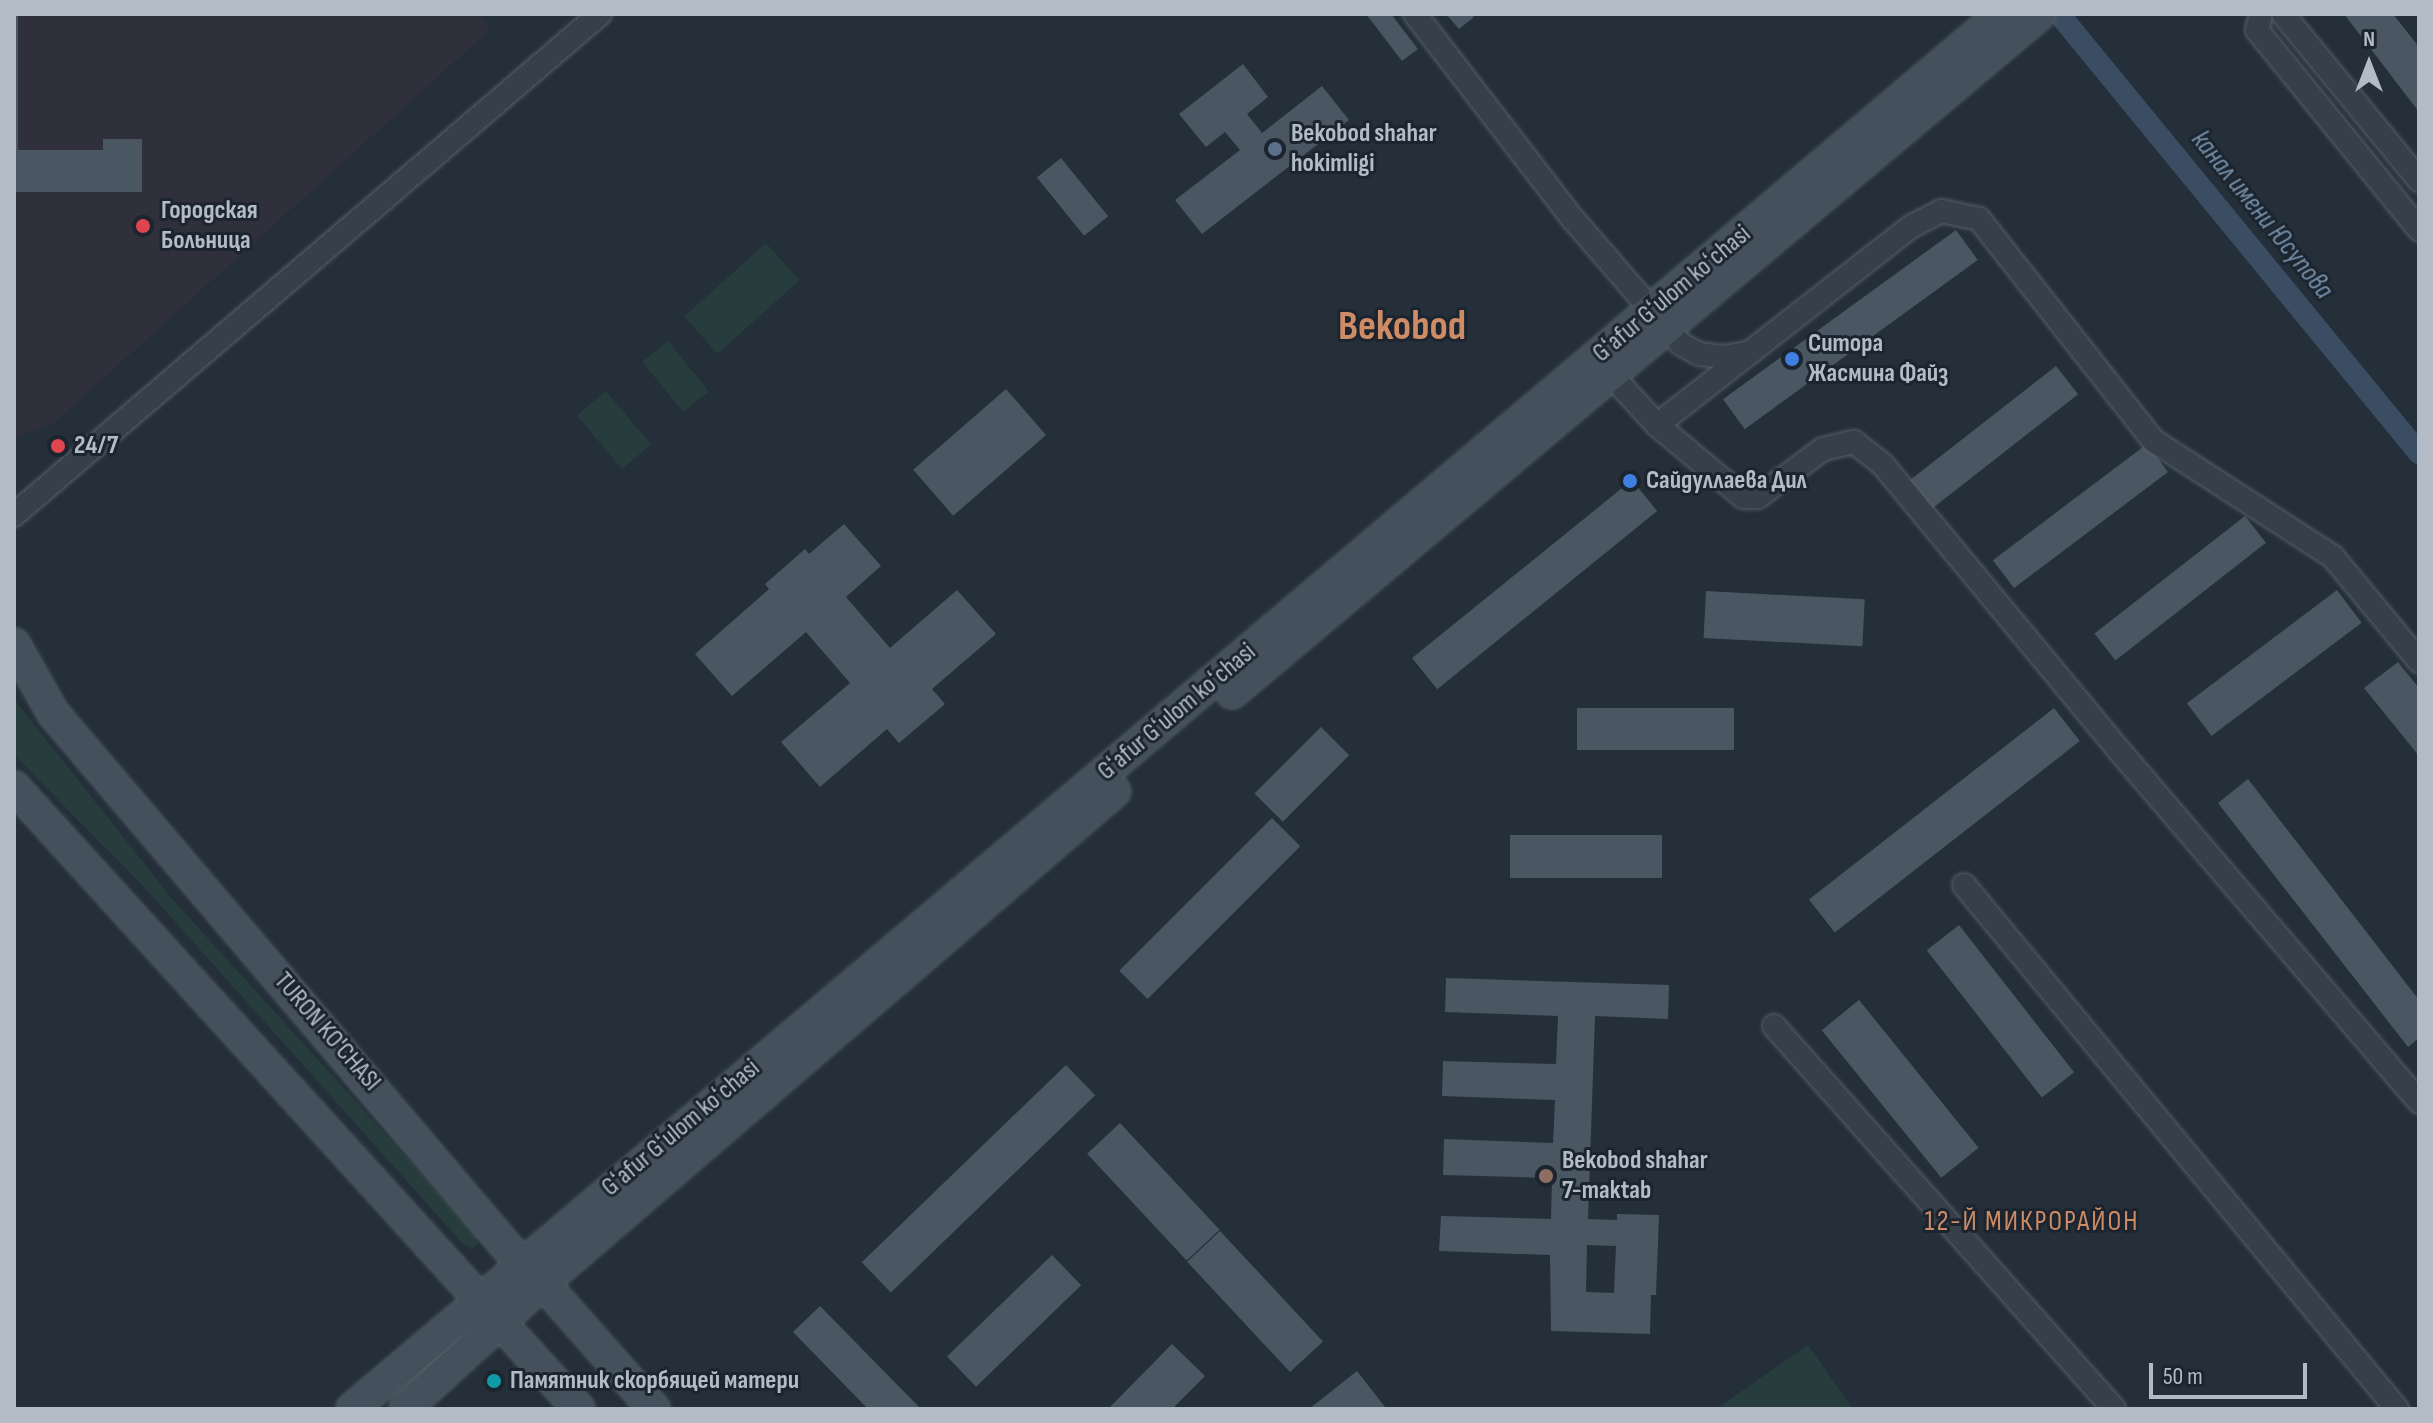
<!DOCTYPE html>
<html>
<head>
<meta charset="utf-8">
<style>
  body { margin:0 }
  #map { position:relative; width:2433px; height:1423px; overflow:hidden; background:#242f3a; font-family:"Sofia Sans Condensed",sans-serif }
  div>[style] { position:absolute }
  .medical>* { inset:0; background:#302f3c }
  .green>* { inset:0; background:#273c3c; transform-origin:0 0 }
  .canal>* { height:22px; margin:-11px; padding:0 11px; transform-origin:11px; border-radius:11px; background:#3a4d62 }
  .building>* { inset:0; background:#4a5662; transform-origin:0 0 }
  .roads { filter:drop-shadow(0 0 2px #555e68) drop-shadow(0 0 2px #555e68) }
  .street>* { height:22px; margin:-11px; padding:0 11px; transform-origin:11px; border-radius:11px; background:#37404a }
  .secondary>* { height:30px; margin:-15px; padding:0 15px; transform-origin:15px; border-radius:15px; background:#45505d }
  .dots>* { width:22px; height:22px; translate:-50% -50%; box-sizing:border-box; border:4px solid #1c252f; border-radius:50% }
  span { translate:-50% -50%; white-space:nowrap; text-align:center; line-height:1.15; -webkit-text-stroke:6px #1c252f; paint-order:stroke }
  .poi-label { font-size:26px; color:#b2bbc6; font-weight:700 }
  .left { translate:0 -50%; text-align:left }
  .street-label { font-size:26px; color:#b2bbc6 }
  .water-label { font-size:28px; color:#748ea8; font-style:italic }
  .neighbourhood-label { font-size:28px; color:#cd8c66; letter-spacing:2px }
  .town-label { font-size:42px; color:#cd8c66; font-weight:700 }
  .frame { position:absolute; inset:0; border:16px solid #b2bbc6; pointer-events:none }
  .north { position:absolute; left:2329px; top:24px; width:80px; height:80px; -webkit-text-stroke:6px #1c252f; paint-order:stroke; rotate:0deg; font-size:22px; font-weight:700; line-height:32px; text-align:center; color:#b2bbc6 }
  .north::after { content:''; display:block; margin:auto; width:28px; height:36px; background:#b2bbc6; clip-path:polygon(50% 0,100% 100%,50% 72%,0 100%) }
  .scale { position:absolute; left:2149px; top:1363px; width:158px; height:36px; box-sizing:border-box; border:4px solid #b2bbc6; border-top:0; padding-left:10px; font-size:24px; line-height:28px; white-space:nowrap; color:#b2bbc6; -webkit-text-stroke:6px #1c252f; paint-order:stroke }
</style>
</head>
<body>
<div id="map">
  <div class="medical">
    <i style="clip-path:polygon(14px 14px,478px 14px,491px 29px,54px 423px,14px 438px)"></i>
  </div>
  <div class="green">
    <i style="left:766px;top:243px;width:50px;height:110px;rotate:48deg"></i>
    <i style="left:668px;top:341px;width:65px;height:33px;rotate:51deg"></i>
    <i style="left:606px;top:391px;width:70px;height:38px;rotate:50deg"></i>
    <i style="clip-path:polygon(14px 699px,174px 901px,477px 1235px,478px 1244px,473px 1249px,464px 1245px,144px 887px,14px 755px)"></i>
    <i style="clip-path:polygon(1808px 1345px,1853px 1409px,1716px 1409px)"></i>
  </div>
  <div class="canal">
    <i style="left:2059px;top:14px;width:568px;rotate:50.65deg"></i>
  </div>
  <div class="building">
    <i style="clip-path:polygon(14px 14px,18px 14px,18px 150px,103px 150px,103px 139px,142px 139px,142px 192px,14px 192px)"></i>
    <i style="clip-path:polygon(1366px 14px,1391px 14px,1418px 49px,1402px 61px)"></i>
    <i style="clip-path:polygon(1446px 14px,1471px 14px,1474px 17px,1459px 29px)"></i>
    <i style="clip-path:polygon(2344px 14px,2393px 14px,2419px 47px,2419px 112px)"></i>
    <i style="clip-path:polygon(1243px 64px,1268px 97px,1247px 114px,1262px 133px,1322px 86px,1349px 120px,1202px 234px,1175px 200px,1240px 150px,1225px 132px,1206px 147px,1179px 114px)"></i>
    <i style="left:1061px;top:158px;width:75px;height:31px;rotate:51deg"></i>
    <i style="left:1956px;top:230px;width:37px;height:288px;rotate:54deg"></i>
    <i style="left:2056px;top:366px;width:36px;height:186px;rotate:52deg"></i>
    <i style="left:1006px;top:389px;width:61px;height:123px;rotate:49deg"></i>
    <i style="left:2147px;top:444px;width:35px;height:193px;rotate:53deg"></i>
    <i style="left:1632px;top:480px;width:40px;height:283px;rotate:51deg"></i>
    <i style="left:2245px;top:516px;width:34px;height:191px;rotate:52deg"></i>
    <i style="clip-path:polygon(844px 524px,881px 566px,846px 597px,890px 648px,957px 590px,996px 634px,932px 689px,945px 704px,899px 743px,887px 729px,820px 787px,781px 742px,850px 683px,806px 632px,732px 696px,695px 654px,769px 589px,765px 584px,805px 549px,809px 554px)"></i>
    <i style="left:2337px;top:590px;width:41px;height:188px;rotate:53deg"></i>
    <i style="left:1706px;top:591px;width:159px;height:47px;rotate:3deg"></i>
    <i style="clip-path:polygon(2398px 662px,2419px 688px,2419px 756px,2364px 688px)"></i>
    <i style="left:1577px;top:708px;width:157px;height:42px"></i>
    <i style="left:2054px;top:708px;width:42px;height:311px;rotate:52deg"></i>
    <i style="left:1321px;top:727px;width:40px;height:94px;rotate:45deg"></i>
    <i style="clip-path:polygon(2248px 779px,2419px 1000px,2419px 1038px,2408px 1047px,2218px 803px)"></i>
    <i style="left:1272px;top:818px;width:40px;height:216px;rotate:45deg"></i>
    <i style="left:1510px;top:835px;width:152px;height:43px"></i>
    <i style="left:1959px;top:925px;width:187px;height:41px;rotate:52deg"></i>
    <i style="clip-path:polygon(evenodd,1446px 978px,1669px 985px,1668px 1019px,1595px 1016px,1588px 1219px,1617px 1220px,1617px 1214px,1659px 1215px,1656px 1295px,1651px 1295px,1650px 1334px,1551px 1331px,1550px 1255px,1439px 1251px,1441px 1216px,1551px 1219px,1552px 1178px,1443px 1175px,1444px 1139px,1553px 1143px,1555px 1100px,1442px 1096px,1443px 1061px,1556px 1064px,1558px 1016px,1445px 1012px,1446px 978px,1587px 1245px,1616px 1246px,1614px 1293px,1586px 1292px,1587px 1245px)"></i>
    <i style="left:1859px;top:1000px;width:190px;height:48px;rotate:51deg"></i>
    <i style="left:1066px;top:1065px;width:42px;height:284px;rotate:46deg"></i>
    <i style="left:1120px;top:1123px;width:146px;height:45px;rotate:47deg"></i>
    <i style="left:1220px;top:1231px;width:151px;height:45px;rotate:47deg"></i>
    <i style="left:1052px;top:1255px;width:42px;height:146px;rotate:46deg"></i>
    <i style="clip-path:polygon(820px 1306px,921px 1409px,868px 1409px,793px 1332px)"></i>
    <i style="clip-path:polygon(1172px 1344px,1205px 1376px,1172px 1409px,1108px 1409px)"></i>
    <i style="clip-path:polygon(1357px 1371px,1385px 1407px,1309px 1409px)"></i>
  </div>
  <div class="roads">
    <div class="street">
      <i style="left:1415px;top:14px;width:259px;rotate:52.4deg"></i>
      <i style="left:1573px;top:219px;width:165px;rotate:49.2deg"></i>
      <i style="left:1681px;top:344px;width:21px;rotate:29deg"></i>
      <i style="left:1699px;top:354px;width:24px;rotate:7deg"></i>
      <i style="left:1723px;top:357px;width:25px;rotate:-9deg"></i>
      <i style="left:2261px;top:14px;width:16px;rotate:104deg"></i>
      <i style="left:2257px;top:30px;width:257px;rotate:50.9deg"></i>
      <i style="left:2283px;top:14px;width:215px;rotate:50.7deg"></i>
      <i style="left:1612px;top:376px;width:67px;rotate:47.4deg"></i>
      <i style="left:1657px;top:425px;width:112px;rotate:39.9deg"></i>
      <i style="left:1743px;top:497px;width:15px"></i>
      <i style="left:1758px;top:497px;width:81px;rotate:-36.4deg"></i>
      <i style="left:1823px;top:449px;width:32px;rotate:-13deg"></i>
      <i style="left:1854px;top:442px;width:37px;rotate:38deg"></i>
      <i style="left:1883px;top:465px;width:367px;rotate:50.4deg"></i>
      <i style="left:2117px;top:748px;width:465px;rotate:49.5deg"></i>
      <i style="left:1657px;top:425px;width:323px;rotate:-38deg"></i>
      <i style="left:1912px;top:226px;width:33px;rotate:-27deg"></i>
      <i style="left:1941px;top:211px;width:39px;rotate:12deg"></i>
      <i style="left:1979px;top:219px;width:283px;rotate:51.8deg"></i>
      <i style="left:2154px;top:441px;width:213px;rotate:32.9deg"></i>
      <i style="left:2333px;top:557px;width:135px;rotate:50.4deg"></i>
      <i style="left:14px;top:515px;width:771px;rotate:-40.53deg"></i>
      <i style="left:1964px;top:885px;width:680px;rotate:50.43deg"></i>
      <i style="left:1774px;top:1026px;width:512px;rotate:48.4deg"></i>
    </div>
    <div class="secondary">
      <i style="left:14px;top:644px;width:79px;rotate:60.5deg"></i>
      <i style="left:53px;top:713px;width:726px;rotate:49.64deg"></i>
      <i style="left:523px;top:1266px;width:26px;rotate:40deg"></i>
      <i style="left:543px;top:1283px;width:168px;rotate:48.6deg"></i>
      <i style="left:1232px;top:693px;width:1055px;rotate:-40.04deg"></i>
      <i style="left:14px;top:787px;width:840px;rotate:47.75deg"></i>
      <i style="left:352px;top:1409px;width:2160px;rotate:-40.23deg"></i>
      <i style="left:405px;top:1409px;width:187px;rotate:-42.4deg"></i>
      <i style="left:543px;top:1283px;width:754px;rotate:-40.7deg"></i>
    </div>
  </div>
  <div class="dots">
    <i style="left:1275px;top:149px;background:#5c6f8a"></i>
    <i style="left:143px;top:226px;background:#e0444e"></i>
    <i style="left:1792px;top:359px;background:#3f7fe0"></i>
    <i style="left:58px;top:446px;background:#e0444e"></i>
    <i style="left:1630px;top:481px;background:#3f7fe0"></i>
    <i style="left:1546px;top:1176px;background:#8d6e63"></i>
    <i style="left:494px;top:1381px;background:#0f9aa8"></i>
  </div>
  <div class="poi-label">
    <span class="left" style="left:1291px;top:149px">Bekobod shahar<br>hokimligi</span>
    <span class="left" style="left:161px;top:226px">Городская<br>Больница</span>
    <span class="left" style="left:1808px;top:359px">Ситора<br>Жасмина Файз</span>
    <span class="left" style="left:74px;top:446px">24/7</span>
    <span class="left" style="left:1646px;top:481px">Сайдуллаева Дил</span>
    <span class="left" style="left:1562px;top:1176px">Bekobod shahar<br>7-maktab</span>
    <span class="left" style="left:510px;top:1381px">Памятник скорбящей матери</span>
  </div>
  <div class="street-label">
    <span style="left:1672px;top:294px;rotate:-40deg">Gʻafur Gʻulom koʻchasi</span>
    <span style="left:1177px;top:712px;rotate:-40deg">Gʻafur Gʻulom koʻchasi</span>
    <span style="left:327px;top:1032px;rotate:49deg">TURON KO'CHASI</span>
    <span style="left:681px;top:1128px;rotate:-40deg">Gʻafur Gʻulom koʻchasi</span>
  </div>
  <div class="water-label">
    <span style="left:2262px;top:215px;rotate:51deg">канал имени Юсупова</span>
  </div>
  <div class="neighbourhood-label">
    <span style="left:2032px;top:1222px">12-Й МИКРОРАЙОН</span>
  </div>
  <div class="town-label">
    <span style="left:1402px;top:327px">Bekobod</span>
  </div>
  <div class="frame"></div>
  <div class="north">N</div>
  <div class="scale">50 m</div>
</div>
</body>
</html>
